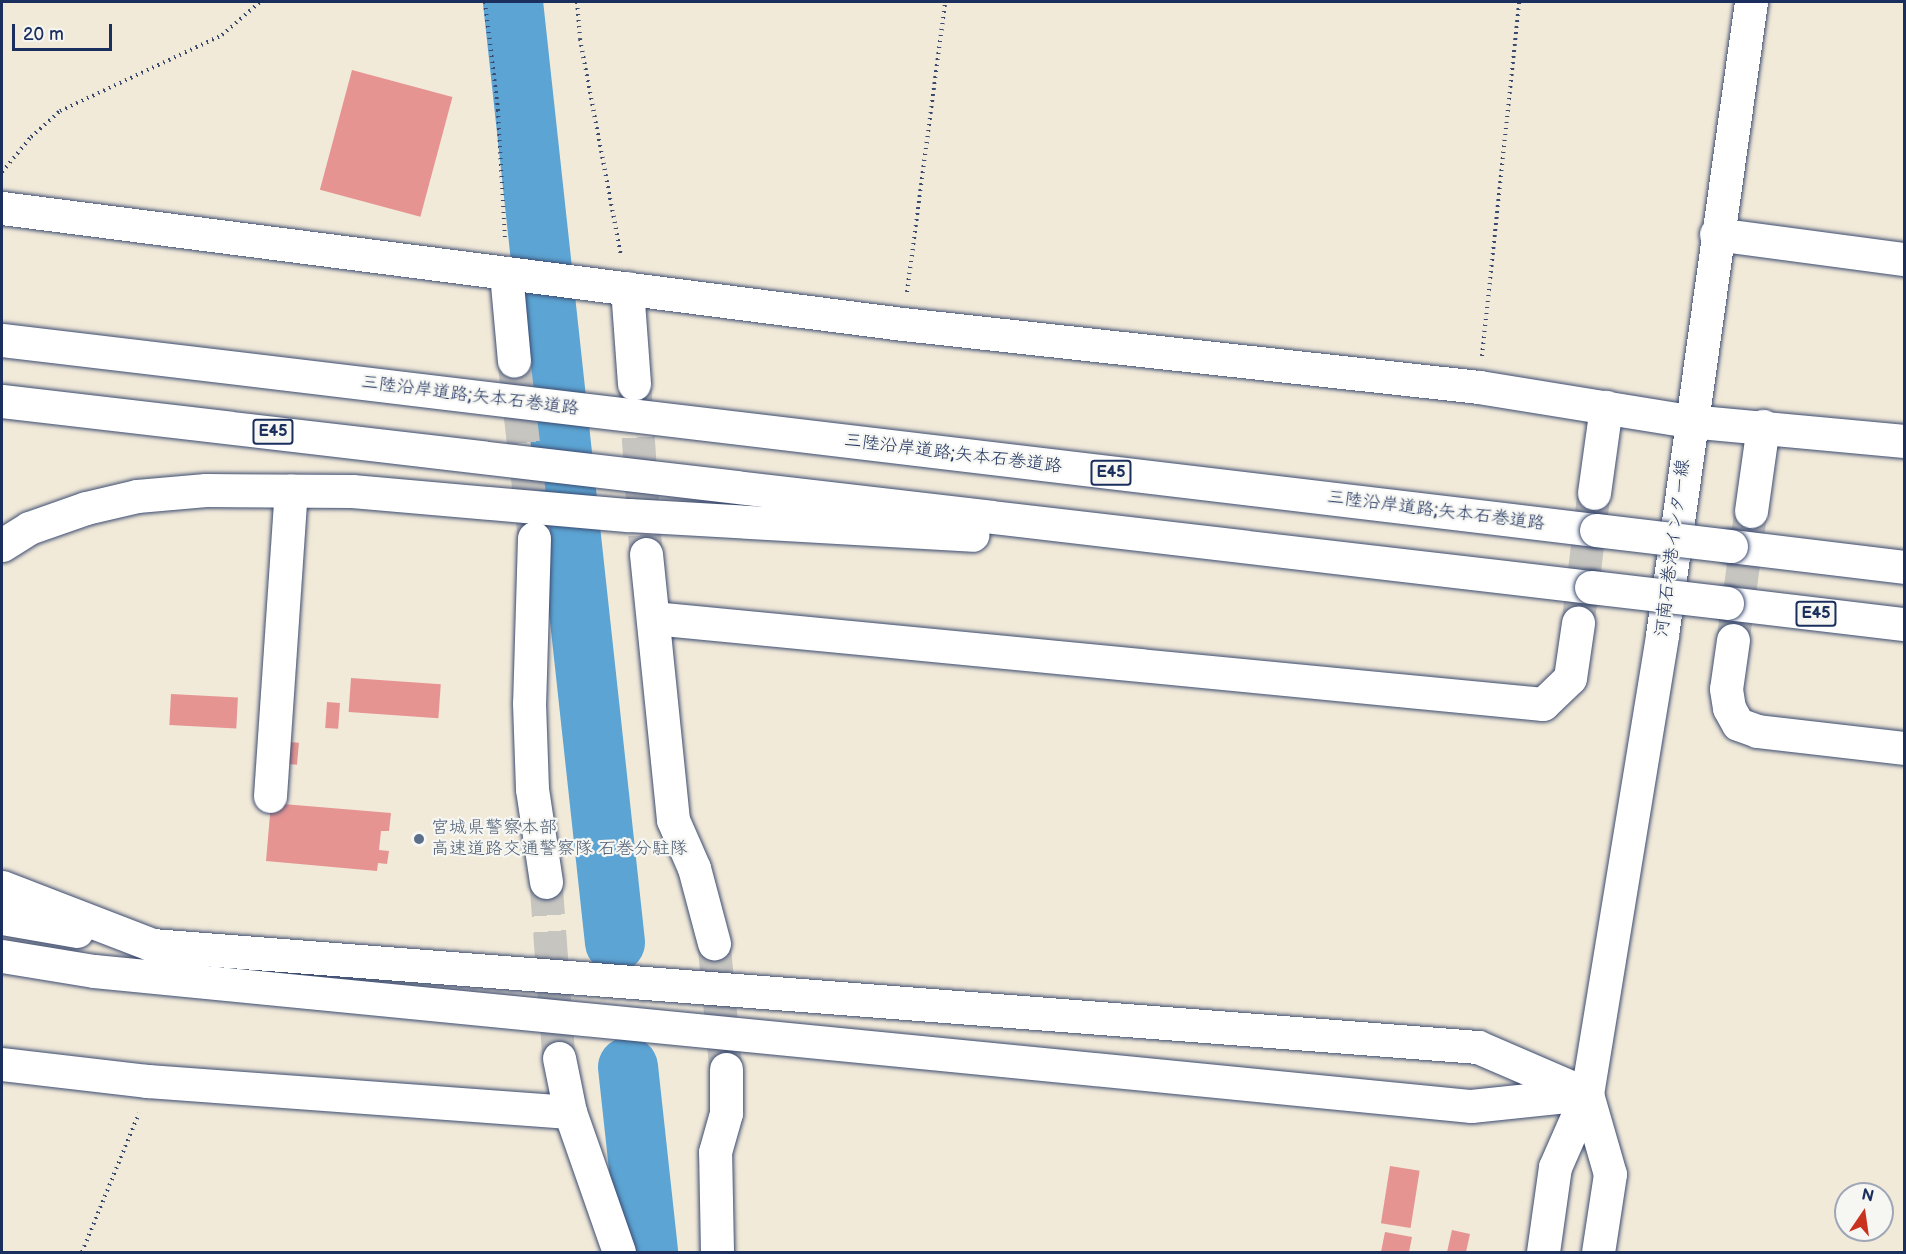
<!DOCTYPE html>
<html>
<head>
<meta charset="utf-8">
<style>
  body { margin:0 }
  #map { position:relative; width:1906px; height:1254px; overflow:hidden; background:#f2ead9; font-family:"Balsamiq Sans","Klee One",sans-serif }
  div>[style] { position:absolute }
  .river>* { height:60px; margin:-30px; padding:0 30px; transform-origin:30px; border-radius:30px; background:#5ca4d3 }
  .building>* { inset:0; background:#e59492; transform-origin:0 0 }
  .minor-tunnel>* { height:33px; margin-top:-16.5px; transform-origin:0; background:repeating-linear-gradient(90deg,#c7c5c0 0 33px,transparent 0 49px) }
  .path>* { height:4px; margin-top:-2px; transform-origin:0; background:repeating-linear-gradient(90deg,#3b4b70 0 1.5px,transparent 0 6px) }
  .roads { filter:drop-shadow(0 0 2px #3b4b70) drop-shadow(0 0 2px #3b4b70) }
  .minor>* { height:33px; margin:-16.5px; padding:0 16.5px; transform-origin:16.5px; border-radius:16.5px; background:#fff }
  .major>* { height:33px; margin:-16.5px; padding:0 16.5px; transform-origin:16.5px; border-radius:16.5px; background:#fff }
  .highway>* { height:33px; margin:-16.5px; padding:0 16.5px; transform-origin:16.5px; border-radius:16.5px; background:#fff }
  .bridges { filter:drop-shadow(0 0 2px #3b4b70) drop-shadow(0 0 2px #3b4b70) }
  .highway-bridge>* { height:33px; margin:-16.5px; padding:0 16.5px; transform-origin:16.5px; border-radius:16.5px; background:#fff }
  .dots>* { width:16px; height:16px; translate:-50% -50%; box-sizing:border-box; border:3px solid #f6f6f2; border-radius:50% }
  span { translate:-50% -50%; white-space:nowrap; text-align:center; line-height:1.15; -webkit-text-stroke:4.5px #f6f6f2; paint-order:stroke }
  .shield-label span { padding:2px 4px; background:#f6f6f2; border:2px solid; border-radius:4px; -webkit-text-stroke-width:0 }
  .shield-label { font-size:16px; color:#1b2f5e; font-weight:700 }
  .street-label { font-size:18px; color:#1b2f5e }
  .service-label { font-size:18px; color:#4e5e75 }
  .left { translate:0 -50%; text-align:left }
  .frame { position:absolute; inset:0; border:3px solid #1b2f5e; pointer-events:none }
  .north { position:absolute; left:1834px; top:1182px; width:60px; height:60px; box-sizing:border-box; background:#f6f6f2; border:2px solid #9ea6b7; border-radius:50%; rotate:13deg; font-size:16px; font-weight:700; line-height:24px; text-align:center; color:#1b2f5e }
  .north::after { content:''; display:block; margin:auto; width:21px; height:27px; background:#c8321e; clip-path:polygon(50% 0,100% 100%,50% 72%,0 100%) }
  .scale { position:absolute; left:12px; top:24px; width:100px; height:27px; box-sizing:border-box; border:3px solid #1b2f5e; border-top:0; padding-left:8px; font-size:18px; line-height:21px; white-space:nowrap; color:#1b2f5e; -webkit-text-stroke:4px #f6f6f2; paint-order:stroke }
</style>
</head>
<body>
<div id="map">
  <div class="river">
    <i style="left:513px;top:2px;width:946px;rotate:83.81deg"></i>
    <i style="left:628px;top:1067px;width:186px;rotate:83.8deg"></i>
  </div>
  <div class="building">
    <i style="left:352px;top:70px;width:104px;height:124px;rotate:15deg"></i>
    <i style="left:351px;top:678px;width:90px;height:34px;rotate:4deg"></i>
    <i style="left:171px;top:694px;width:67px;height:31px;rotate:3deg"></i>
    <i style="left:327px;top:702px;width:13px;height:26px;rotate:4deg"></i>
    <i style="left:278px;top:741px;width:21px;height:22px;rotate:5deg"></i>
    <i style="clip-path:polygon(271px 803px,391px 813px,389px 831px,381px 831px,379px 850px,389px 851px,387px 864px,378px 863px,377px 871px,266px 861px)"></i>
    <i style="left:1390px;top:1166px;width:30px;height:58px;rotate:9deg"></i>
    <i style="clip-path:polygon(1452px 1230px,1470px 1234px,1466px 1252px,1447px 1252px)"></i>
    <i style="clip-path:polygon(1385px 1232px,1412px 1237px,1409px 1252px,1381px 1252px)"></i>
  </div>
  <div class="minor-tunnel">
    <i style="left:514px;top:361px;width:173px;rotate:83.4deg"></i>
    <i style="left:635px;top:388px;width:166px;rotate:86.2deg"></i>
    <i style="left:1578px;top:623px;width:131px;rotate:-83deg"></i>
    <i style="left:1733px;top:640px;width:130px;rotate:-82.1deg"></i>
    <i style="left:546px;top:882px;width:176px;rotate:85.8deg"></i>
    <i style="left:714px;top:943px;width:127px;rotate:84.6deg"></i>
  </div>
  <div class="path">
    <i style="left:485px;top:2px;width:109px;rotate:83.1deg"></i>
    <i style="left:498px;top:110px;width:130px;rotate:86.9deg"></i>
    <i style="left:577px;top:2px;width:37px;rotate:85deg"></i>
    <i style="left:580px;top:39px;width:220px;rotate:79.3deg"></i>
    <i style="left:2px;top:172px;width:45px;rotate:-50.4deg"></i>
    <i style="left:31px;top:137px;width:39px;rotate:-42deg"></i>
    <i style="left:60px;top:111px;width:179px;rotate:-25.1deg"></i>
    <i style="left:222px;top:35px;width:50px;rotate:-41deg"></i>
    <i style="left:907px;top:292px;width:292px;rotate:-82.5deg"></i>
    <i style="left:1482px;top:356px;width:356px;rotate:-84deg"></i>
    <i style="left:82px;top:1252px;width:150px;rotate:-67.7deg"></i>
  </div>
  <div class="roads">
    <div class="minor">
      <i style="left:2px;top:208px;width:908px;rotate:7.34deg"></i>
      <i style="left:903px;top:324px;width:579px;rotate:6.24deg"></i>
      <i style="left:1479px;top:387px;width:213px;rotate:9.2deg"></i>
      <i style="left:1689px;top:421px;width:216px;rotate:5.3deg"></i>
      <i style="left:1716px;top:234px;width:190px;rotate:7.6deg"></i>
      <i style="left:506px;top:273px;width:88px;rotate:84.8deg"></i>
      <i style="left:627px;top:288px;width:96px;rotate:85.8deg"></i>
      <i style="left:1594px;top:493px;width:87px;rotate:-82.1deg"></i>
      <i style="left:1751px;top:511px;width:86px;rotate:-82deg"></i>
      <i style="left:534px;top:538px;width:165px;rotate:91.7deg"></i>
      <i style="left:529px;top:703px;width:86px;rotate:88deg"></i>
      <i style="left:532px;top:789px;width:94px;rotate:81.4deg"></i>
      <i style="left:646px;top:554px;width:267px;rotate:84.2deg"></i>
      <i style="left:673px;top:820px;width:52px;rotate:66.4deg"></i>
      <i style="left:694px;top:868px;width:78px;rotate:75.1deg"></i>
      <i style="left:653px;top:618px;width:894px;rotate:5.52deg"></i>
      <i style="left:1543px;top:704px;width:37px;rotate:-44deg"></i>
      <i style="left:1570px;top:678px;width:56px;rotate:-81.7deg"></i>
      <i style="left:1733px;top:640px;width:49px;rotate:98.1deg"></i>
      <i style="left:1726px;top:689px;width:19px;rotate:81deg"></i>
      <i style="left:1729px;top:708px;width:18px;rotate:61deg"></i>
      <i style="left:1738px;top:724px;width:20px;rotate:20deg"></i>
      <i style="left:1757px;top:731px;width:148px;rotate:6.6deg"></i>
      <i style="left:270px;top:796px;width:306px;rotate:-86.1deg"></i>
      <i style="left:559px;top:1058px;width:55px;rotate:78.5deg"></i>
      <i style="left:570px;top:1112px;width:148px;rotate:70.7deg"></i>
      <i style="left:2px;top:1064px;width:146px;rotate:6.7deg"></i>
      <i style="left:147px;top:1081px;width:424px;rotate:4.2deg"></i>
      <i style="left:717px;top:1252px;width:100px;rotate:-91.1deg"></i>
      <i style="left:715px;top:1152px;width:41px;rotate:-74.2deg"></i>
      <i style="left:726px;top:1113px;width:44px;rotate:-90deg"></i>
    </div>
    <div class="major">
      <i style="left:1587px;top:1094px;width:83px;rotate:74deg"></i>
      <i style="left:1610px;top:1174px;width:79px;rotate:98.7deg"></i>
      <i style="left:1543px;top:1252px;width:86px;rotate:-82deg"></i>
      <i style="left:1555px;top:1167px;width:80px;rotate:-66.3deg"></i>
      <i style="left:1587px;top:1094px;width:465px;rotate:-80.7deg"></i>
      <i style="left:1662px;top:635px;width:639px;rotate:-82deg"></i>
    </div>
    <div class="highway">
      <i style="left:2px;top:340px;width:1605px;rotate:6.8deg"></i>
      <i style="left:2px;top:401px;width:1600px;rotate:6.68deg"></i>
      <i style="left:2px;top:545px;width:32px;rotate:-32deg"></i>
      <i style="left:29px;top:528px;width:60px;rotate:-19.3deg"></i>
      <i style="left:86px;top:508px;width:52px;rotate:-13.2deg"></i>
      <i style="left:137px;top:496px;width:69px;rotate:-5deg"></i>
      <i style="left:206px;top:490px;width:146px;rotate:0.4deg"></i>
      <i style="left:352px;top:491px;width:278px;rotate:5deg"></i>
      <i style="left:629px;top:515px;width:344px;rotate:3.3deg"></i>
      <i style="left:1731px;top:546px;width:174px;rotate:6.9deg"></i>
      <i style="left:1727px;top:603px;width:178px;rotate:6.8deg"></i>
      <i style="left:2px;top:887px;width:161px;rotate:21.1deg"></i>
      <i style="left:152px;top:945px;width:1330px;rotate:4.4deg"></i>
      <i style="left:1478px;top:1047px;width:119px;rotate:23.3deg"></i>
      <i style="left:2px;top:918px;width:76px;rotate:9.8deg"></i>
      <i style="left:2px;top:956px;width:93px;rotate:9.3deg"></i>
      <i style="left:94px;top:971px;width:1384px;rotate:5.6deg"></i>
      <i style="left:1471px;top:1106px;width:115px;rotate:-6deg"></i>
    </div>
  </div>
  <div class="bridges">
    <div class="highway-bridge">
      <i style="left:1596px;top:530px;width:136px;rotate:6.8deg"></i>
      <i style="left:1591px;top:587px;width:137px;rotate:6.7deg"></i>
    </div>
  </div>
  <div class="dots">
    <i style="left:419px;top:839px;background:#5c6f8a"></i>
  </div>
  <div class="shield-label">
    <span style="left:273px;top:432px">E45</span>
    <span style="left:1111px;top:473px">E45</span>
    <span style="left:1816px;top:614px">E45</span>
  </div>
  <div class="street-label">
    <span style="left:470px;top:396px;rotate:7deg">三陸沿岸道路;矢本石巻道路</span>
    <span style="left:953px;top:454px;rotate:7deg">三陸沿岸道路;矢本石巻道路</span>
    <span style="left:1436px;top:511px;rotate:7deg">三陸沿岸道路;矢本石巻道路</span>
    <span style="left:1673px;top:548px;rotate:-83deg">河南石巻港インター線</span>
  </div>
  <div class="service-label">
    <span class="left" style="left:431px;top:839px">宮城県警察本部<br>高速道路交通警察隊 石巻分駐隊</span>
  </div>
  <div class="frame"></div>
  <div class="north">N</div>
  <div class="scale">20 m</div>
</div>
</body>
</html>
